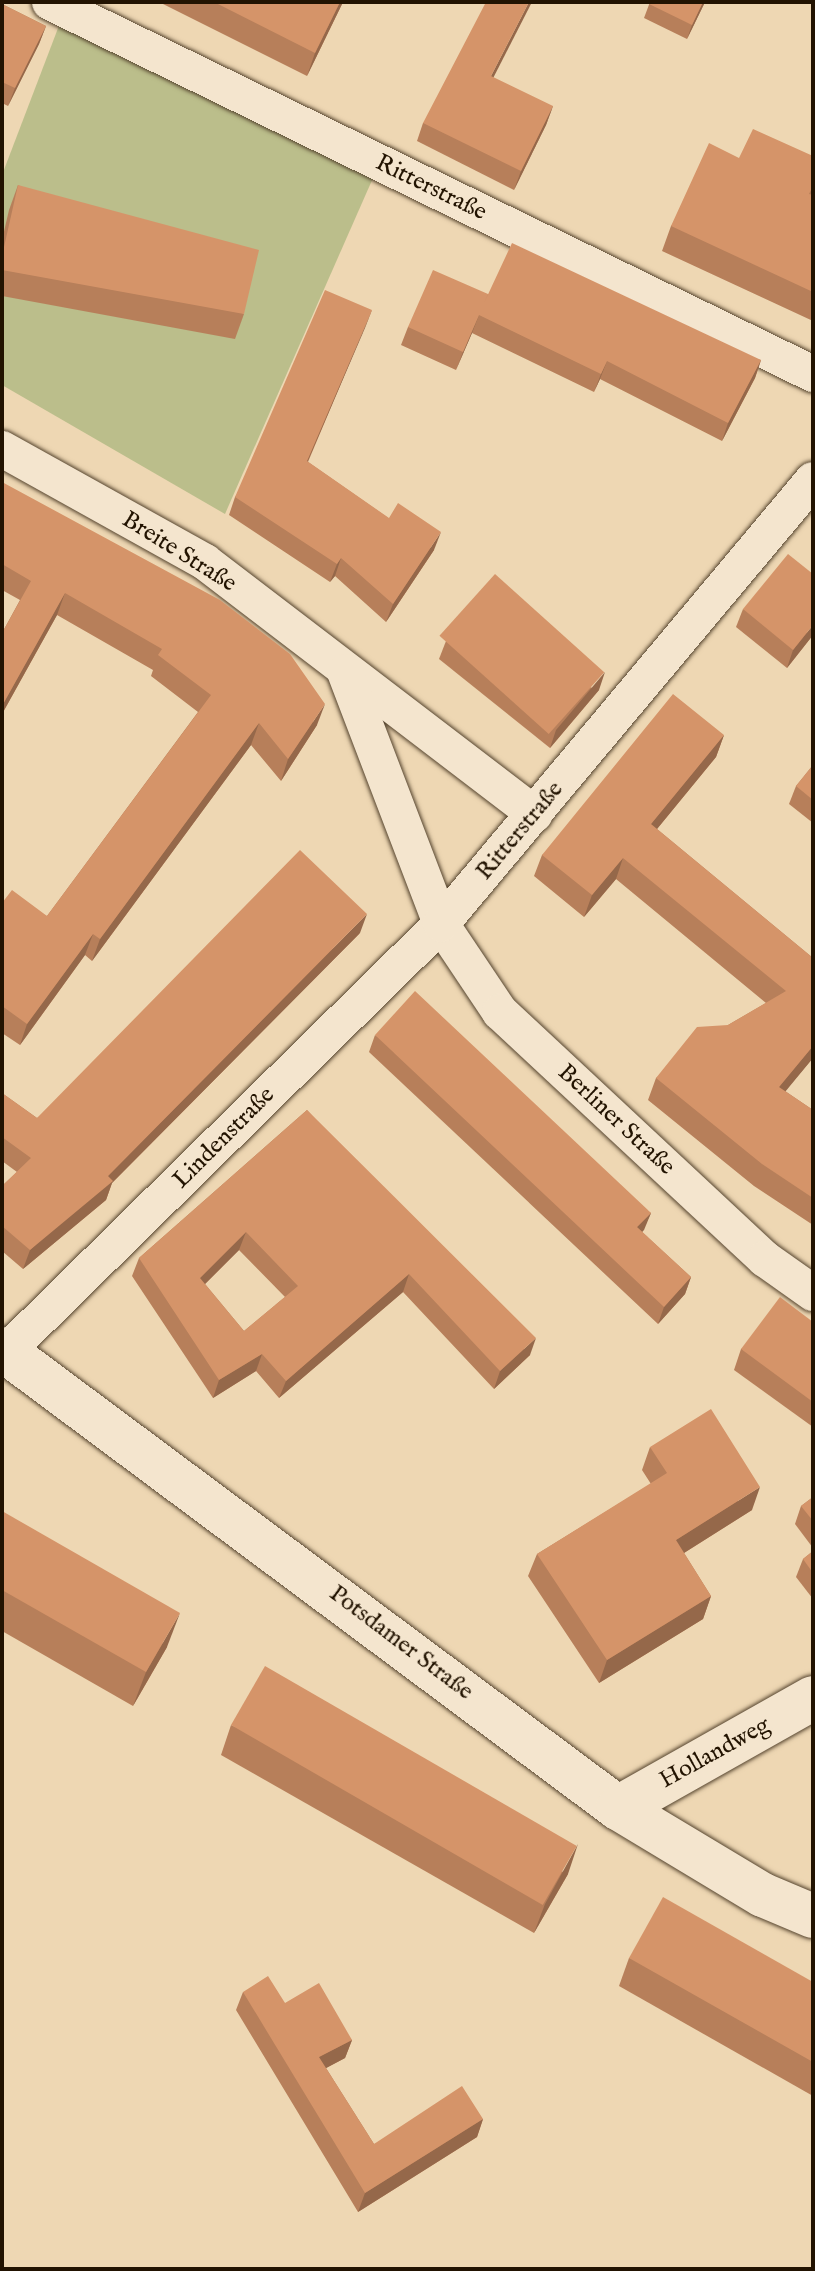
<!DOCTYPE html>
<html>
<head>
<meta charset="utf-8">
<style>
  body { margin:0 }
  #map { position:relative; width:815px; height:2271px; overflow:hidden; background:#eed7b3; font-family:"IM FELL English",serif }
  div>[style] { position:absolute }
  .green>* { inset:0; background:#bbbe8b }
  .roads { filter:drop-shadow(0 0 2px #55442e) drop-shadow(0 0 2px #55442e) }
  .minor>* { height:36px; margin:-18px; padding:0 18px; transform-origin:18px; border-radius:18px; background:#f4e5ce }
  .tertiary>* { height:44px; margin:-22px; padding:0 22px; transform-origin:22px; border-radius:22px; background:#f4e5ce }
  .wall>* { inset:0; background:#b77f5a }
  .shaded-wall>* { inset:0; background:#95684a }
  .building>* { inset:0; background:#d59469; transform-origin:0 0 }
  span { translate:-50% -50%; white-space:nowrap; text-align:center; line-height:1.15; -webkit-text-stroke:6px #f4e5ce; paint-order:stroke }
  .street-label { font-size:24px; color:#221301 }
  .frame { position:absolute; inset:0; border:4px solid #221301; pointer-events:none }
</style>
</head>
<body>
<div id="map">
  <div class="green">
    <i style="clip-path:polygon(60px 23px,373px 178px,225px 514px,2px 385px,2px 175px)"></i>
  </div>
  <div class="roads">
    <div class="minor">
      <i style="left:50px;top:2px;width:849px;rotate:25.99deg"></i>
      <i style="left:2px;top:449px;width:232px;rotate:29.1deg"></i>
      <i style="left:205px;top:562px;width:415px;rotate:37.4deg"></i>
      <i style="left:345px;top:672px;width:270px;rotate:69.1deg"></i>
      <i style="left:441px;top:924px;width:106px;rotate:56.2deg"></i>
      <i style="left:500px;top:1012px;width:362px;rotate:43deg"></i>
      <i style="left:765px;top:1259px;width:59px;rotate:35.3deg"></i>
      <i style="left:7px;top:1351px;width:609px;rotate:-44.53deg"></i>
      <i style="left:441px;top:924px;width:579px;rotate:-50.04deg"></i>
    </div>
    <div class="tertiary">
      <i style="left:2px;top:1349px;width:768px;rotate:36.69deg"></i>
      <i style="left:618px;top:1808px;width:169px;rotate:31deg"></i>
      <i style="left:763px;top:1895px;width:54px;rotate:22.8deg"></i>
      <i style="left:618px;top:1808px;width:224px;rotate:-29.4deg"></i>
    </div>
  </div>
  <div class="wall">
    <i style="clip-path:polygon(159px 2px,343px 2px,307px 76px)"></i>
    <i style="clip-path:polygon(650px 2px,705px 2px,687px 39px,644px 18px)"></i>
    <i style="clip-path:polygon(2px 4px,46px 26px,39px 44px,8px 106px,2px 103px)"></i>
    <i style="clip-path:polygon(553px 106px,546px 125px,514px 190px,417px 141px,423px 123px)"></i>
    <i style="clip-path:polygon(813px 156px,813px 191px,811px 195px,813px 195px,813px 321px,662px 251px,671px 226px,739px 158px)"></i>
    <i style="clip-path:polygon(18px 185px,244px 314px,235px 339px,2px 296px,2px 240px,9px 210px)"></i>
    <i style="clip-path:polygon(488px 294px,761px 360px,755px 378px,722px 441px,600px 379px,594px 392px,472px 333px,456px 370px,401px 345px,408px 327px)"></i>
    <i style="clip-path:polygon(372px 310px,308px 462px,434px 550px,386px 622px,335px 576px,330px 582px,229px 515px,235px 497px)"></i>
    <i style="clip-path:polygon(2px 482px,317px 725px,281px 781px,251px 745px,92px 961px,85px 955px,20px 1045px,2px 1033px,2px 903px,47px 916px,198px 712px,151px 676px,153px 670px,57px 615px,2px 714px,2px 633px,20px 600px,2px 590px)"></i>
    <i style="clip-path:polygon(743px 609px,813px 635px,787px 668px,736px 627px)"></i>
    <i style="clip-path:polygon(446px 641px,599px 690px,550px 748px,439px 659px)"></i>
    <i style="clip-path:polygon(724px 735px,716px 757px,657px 829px,813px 958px,813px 1058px,785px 1091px,813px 1110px,813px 1225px,754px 1186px,648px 1100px,656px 1078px,728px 1025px,766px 1003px,616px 879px,584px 917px,534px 876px,542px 855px)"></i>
    <i style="clip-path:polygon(813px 765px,813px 823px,789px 804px,796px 786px)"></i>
    <i style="clip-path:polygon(360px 933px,112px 1183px,106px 1200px,23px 1269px,2px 1251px,2px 1186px,17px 1172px,2px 1161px,2px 1093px,37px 1118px)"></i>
    <i style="clip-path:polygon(375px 1035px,651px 1213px,642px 1232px,691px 1277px,685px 1294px,658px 1324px,369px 1052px)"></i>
    <i style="clip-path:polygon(evenodd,307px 1110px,530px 1355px,494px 1389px,403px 1292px,279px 1398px,256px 1371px,213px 1398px,132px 1276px,139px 1258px,307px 1110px,239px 1250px,285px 1297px,244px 1331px,205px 1284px,239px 1250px)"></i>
    <i style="clip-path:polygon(813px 1322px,813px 1427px,734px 1370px,741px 1349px)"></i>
    <i style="clip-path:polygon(650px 1447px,752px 1510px,684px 1553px,711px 1596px,703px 1619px,599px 1683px,528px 1576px,537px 1554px,651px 1484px,642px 1470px)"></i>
    <i style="clip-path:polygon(813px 1497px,813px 1548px,795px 1524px,801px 1506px)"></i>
    <i style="clip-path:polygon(2px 1511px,167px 1647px,133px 1706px,2px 1631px)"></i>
    <i style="clip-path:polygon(813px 1551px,813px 1599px,796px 1577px,803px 1559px)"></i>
    <i style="clip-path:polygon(231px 1725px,568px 1874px,534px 1933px,221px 1755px)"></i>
    <i style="clip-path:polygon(629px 1958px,813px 1982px,813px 2096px,619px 1986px)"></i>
    <i style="clip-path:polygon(243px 1992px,285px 2003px,352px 2040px,345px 2058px,326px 2068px,374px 2144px,483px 2119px,477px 2137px,358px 2212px,236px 2010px)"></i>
  </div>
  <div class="shaded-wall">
    <i style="clip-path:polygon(340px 2px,343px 2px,307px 76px,315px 53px)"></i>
    <i style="clip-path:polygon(529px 2px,532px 2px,485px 94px,491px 76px)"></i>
    <i style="clip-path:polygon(703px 2px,705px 2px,687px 39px,692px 25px)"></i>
    <i style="clip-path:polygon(46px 26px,39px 44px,8px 106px,15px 88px)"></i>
    <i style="clip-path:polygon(553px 106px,546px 125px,514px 190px,521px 171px)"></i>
    <i style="clip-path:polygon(372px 310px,365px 328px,300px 479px,307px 461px)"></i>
    <i style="clip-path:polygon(479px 315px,472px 333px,456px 370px,463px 352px)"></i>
    <i style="clip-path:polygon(761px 360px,755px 378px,722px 441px,728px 423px)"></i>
    <i style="clip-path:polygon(607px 361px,600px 379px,594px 392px,601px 374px)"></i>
    <i style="clip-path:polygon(441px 532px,434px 550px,386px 622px,393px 604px)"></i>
    <i style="clip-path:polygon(341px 558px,335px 576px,330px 582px,337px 564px)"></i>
    <i style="clip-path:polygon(65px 593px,57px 615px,2px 714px,2px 706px)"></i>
    <i style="clip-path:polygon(813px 625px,813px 635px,787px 668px,793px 650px)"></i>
    <i style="clip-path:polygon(605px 672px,599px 690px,550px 748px,556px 730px)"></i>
    <i style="clip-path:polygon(325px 704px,317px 725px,281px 781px,288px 759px)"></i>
    <i style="clip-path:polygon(259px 723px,251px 745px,92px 961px,100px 939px)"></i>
    <i style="clip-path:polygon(724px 735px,716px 757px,643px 846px,651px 824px)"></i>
    <i style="clip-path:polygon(623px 858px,616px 879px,584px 917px,592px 895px)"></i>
    <i style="clip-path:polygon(367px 914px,360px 933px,112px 1183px,106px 1200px,23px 1269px,30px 1250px,108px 1176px)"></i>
    <i style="clip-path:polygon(93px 934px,85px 955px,20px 1045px,27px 1024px)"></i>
    <i style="clip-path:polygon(813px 1046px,813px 1058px,771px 1109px,779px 1087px)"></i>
    <i style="clip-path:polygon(651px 1213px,644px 1230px,631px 1244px,637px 1227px)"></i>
    <i style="clip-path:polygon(246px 1232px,239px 1250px,194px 1295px,200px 1278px)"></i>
    <i style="clip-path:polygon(409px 1274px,403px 1292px,279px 1398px,286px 1381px)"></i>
    <i style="clip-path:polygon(691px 1277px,685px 1294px,658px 1324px,664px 1307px)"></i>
    <i style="clip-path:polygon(536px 1338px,530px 1355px,494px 1389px,500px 1371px)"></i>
    <i style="clip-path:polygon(262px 1354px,256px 1371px,213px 1398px,219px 1380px)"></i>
    <i style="clip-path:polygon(760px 1487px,752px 1510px,668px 1563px,676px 1540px)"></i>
    <i style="clip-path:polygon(711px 1596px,703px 1619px,599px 1683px,607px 1660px)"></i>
    <i style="clip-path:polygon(180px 1613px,167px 1647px,133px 1706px,146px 1672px)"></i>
    <i style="clip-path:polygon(578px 1844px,568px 1874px,534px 1933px,545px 1904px)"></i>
    <i style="clip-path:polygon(352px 2040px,345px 2058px,313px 2075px,319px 2057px)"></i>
    <i style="clip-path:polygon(483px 2119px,477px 2137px,358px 2212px,365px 2193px)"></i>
  </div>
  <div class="building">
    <i style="clip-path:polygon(214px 2px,340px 2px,315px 53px)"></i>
    <i style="clip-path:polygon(486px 2px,529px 2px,491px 76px,553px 106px,521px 171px,423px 123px)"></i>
    <i style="clip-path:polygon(650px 2px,703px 2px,692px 25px,649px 4px)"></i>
    <i style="clip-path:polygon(2px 4px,46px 26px,15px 88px,2px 82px)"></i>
    <i style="clip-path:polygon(753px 129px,813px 156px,813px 186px,809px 194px,813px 195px,813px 292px,671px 226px,709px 143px,739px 158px)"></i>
    <i style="clip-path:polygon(18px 185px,259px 250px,244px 314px,2px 270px,2px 256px)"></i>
    <i style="clip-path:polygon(512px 243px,761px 360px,728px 423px,607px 361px,601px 374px,479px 315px,463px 352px,408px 327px,433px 270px,488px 294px,484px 303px)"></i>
    <i style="clip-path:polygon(325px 290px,372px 310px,307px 461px,389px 518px,398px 503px,441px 532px,393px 604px,341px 558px,337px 564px,235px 497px)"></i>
    <i style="clip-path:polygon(2px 482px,220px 600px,290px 654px,325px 704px,288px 759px,259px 723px,100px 939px,93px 934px,27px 1024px,2px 1006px,2px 903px,12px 890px,47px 916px,211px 695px,158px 655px,162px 649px,65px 593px,2px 706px,2px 633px,31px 581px,2px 564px)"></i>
    <i style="clip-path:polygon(788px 554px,813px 574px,813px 625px,793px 650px,743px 609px)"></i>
    <i style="left:495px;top:574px;width:147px;height:83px;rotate:42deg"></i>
    <i style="clip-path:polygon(673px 694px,724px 735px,651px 824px,813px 958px,813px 1046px,779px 1087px,813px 1110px,813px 1198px,762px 1164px,656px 1078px,697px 1027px,728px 1025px,786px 991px,623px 858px,592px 895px,542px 855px)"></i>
    <i style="clip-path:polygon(813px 765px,813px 800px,796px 786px)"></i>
    <i style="clip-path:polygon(300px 850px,367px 914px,108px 1176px,113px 1181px,30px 1250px,2px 1226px,2px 1186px,31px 1158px,2px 1137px,2px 1093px,37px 1118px)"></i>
    <i style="clip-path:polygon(415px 991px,651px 1213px,637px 1227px,691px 1277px,664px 1307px,375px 1035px)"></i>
    <i style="clip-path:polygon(evenodd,307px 1110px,536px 1338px,500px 1371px,409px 1274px,286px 1381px,262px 1354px,219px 1380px,139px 1258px,307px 1110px,246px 1232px,298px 1286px,244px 1331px,200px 1278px,246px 1232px)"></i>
    <i style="clip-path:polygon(780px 1297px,813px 1322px,813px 1402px,741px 1349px)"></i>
    <i style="clip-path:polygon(711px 1409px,760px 1487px,676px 1540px,711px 1596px,607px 1660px,537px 1554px,667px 1473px,650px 1447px)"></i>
    <i style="clip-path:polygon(813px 1497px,813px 1521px,801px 1506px)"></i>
    <i style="clip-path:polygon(2px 1511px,180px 1613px,146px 1672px,2px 1590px)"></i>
    <i style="clip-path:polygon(813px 1551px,813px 1573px,803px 1559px)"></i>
    <i style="left:265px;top:1666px;width:360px;height:68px;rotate:30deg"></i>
    <i style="clip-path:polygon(663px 1897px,813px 1982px,813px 2062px,629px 1958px)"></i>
    <i style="clip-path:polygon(268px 1976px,285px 2003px,319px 1983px,352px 2040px,319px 2057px,374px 2144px,462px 2086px,483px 2119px,365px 2193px,243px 1992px)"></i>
  </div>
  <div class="street-label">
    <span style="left:431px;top:188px;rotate:26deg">Ritterstraße</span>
    <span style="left:179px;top:552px;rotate:32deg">Breite Straße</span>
    <span style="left:520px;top:831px;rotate:-50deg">Ritterstraße</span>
    <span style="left:616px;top:1120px;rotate:43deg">Berliner Straße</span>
    <span style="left:224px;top:1138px;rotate:-45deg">Lindenstraße</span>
    <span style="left:401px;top:1643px;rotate:37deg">Potsdamer Straße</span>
    <span style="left:715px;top:1753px;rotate:-29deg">Hollandweg</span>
  </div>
  <div class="frame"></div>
</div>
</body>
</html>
